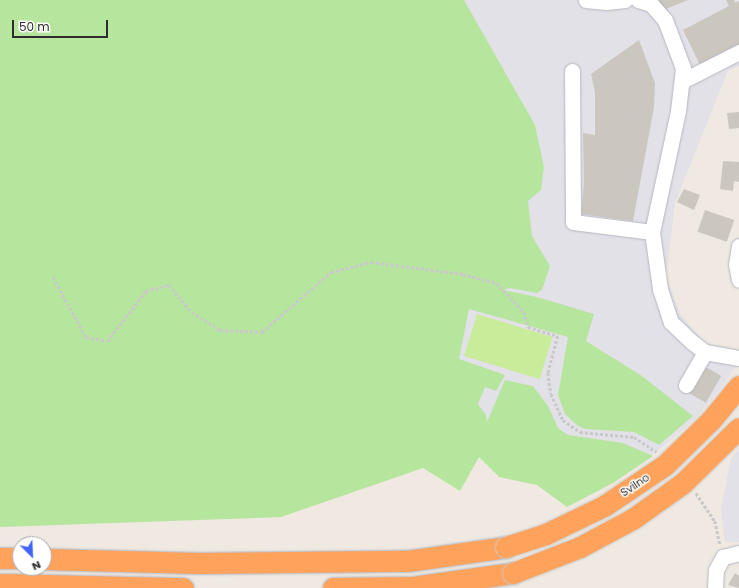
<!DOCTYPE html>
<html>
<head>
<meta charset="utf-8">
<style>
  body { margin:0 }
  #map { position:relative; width:739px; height:588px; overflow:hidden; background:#efe9e1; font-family:Poppins,sans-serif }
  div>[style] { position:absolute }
  .industrial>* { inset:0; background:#e3e1e8 }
  .green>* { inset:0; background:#b6e59e }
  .pitch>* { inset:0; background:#c9ec9a; transform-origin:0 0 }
  .building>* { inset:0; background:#cbc7bf; transform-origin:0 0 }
  .path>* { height:2.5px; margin-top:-1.25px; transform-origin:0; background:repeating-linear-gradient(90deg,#c9c9c9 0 3px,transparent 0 5px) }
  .roads { filter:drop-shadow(0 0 1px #b4b7c1) drop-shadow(0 0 1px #b4b7c1) }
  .minor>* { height:15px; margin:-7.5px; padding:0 7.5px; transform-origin:7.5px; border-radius:7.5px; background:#fff }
  .highway>* { height:21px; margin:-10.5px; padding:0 10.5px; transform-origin:10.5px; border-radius:10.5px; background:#ffa35c }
  .bridges { filter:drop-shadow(0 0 1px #c9c9c9) drop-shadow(0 0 1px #c9c9c9) }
  .highway-bridge>* { height:21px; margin:-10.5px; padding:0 10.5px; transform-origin:10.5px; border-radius:10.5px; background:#ffa35c }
  span { translate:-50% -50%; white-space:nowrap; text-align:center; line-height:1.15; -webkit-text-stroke:3px #fff; paint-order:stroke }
  .street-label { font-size:11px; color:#2e2e2e }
  .north { position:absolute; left:12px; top:536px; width:40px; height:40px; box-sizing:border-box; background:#fff; border:1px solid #ababab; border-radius:50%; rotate:156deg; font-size:11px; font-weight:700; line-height:16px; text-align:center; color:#2e2e2e }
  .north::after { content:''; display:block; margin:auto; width:14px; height:18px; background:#4264fb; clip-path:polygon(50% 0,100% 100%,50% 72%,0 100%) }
  .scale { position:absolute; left:12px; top:20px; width:96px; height:18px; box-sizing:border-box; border:2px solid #2e2e2e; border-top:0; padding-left:5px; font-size:12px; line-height:14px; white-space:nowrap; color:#2e2e2e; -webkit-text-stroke:3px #fff; paint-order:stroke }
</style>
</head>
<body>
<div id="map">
  <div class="industrial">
    <i style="clip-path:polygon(442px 0,739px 0,739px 66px,728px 71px,675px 203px,666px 277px,681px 316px,707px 345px,739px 350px,739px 362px,718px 392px,692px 422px,642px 464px,472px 417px,402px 341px,464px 333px,508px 137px)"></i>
    <i style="clip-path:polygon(739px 449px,739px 542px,725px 542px,721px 509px,731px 458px)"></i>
  </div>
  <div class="green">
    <i style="clip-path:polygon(0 0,464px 0,535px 125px,544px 167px,541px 190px,528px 201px,532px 236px,550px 266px,542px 290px,537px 293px,510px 288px,503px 290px,537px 297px,594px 314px,586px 341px,642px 376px,693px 416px,659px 445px,634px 432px,585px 429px,578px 426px,565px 414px,558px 395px,568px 337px,469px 309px,459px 359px,505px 375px,496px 391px,485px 387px,478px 404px,486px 415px,487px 422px,505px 380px,533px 386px,548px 406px,558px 428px,568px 435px,623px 443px,653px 456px,613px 483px,567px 507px,537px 485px,499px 477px,479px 457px,460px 491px,423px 468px,281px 517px,0 527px)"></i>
  </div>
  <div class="pitch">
    <i style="left:477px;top:314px;width:79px;height:44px;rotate:17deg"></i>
  </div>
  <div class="building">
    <i style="clip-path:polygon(657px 0,688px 0,661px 11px)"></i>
    <i style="clip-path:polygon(726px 0,734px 0,735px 3px,739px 1px,739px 48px,701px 67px,683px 30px,729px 6px)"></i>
    <i style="clip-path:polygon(639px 40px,655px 83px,654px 107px,633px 221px,581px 214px,584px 183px,583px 133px,595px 135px,595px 93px,591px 74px)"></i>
    <i style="clip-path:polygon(739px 112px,739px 128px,729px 129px,727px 113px)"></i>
    <i style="clip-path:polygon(723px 161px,739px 162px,739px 182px,734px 181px,733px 191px,720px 189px)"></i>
    <i style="clip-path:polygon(684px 189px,700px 195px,694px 210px,677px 202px)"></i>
    <i style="left:705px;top:210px;width:31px;height:23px;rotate:19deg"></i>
    <i style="left:704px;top:366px;width:20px;height:31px;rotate:30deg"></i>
    <i style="clip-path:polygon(735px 573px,739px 576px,739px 588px,728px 585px)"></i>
  </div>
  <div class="path">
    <i style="left:53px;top:277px;width:68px;rotate:61.2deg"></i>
    <i style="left:86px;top:337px;width:21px;rotate:11deg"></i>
    <i style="left:107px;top:341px;width:63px;rotate:-52deg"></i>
    <i style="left:146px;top:291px;width:24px;rotate:-15deg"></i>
    <i style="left:169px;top:285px;width:35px;rotate:50deg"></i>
    <i style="left:192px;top:312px;width:33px;rotate:33deg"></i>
    <i style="left:220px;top:330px;width:42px;rotate:2.7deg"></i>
    <i style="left:262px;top:332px;width:91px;rotate:-41deg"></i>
    <i style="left:331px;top:272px;width:41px;rotate:-14deg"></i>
    <i style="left:371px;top:262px;width:93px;rotate:7.4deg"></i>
    <i style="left:463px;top:274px;width:35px;rotate:15deg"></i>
    <i style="left:497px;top:283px;width:40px;rotate:47deg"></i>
    <i style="left:524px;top:312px;width:16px;rotate:75deg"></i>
    <i style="left:528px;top:327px;width:31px;rotate:17deg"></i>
    <i style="left:558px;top:336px;width:38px;rotate:105deg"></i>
    <i style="left:548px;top:373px;width:21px;rotate:82deg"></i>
    <i style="left:551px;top:394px;width:29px;rotate:65deg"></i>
    <i style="left:563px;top:420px;width:21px;rotate:35deg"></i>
    <i style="left:580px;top:432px;width:54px;rotate:5.3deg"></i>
    <i style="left:634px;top:437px;width:27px;rotate:33deg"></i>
    <i style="left:696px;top:493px;width:34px;rotate:56deg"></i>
    <i style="left:715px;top:521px;width:25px;rotate:78deg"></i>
  </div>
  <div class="roads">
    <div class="minor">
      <i style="left:586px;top:0;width:20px;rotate:6deg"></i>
      <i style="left:606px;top:2px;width:19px;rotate:-6deg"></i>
      <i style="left:638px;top:0;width:14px;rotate:17deg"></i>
      <i style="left:651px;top:4px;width:21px;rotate:49deg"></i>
      <i style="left:665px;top:20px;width:51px;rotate:69.4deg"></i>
      <i style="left:683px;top:68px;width:43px;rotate:96.6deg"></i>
      <i style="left:678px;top:111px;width:124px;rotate:102.1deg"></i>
      <i style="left:652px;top:232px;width:58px;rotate:82deg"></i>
      <i style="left:660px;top:289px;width:35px;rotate:72deg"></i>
      <i style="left:671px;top:322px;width:29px;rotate:44deg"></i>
      <i style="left:692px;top:342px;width:16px;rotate:38deg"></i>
      <i style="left:705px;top:352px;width:35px;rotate:10deg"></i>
      <i style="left:572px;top:71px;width:151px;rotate:89.6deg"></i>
      <i style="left:573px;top:222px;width:80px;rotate:7.2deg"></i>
      <i style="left:684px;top:80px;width:62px;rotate:-27deg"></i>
      <i style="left:739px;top:246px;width:18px;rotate:99deg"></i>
      <i style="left:736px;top:264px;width:16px;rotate:79deg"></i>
      <i style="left:686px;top:385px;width:38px;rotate:-60deg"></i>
      <i style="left:715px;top:588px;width:18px;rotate:-87deg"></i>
      <i style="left:716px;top:570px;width:15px;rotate:-62deg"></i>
      <i style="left:723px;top:557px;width:16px;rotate:-14deg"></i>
    </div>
    <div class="highway">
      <i style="left:0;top:558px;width:20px"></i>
      <i style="left:44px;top:559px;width:155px;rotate:1.5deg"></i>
      <i style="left:199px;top:563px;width:208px;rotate:-0.6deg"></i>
      <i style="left:407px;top:561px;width:100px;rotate:-8deg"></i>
      <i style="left:0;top:584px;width:183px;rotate:1.3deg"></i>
      <i style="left:333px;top:588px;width:80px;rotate:-0.7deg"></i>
      <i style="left:413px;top:587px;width:101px;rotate:-8deg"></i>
    </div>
  </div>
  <div class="bridges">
    <div class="highway-bridge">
      <i style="left:506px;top:547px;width:42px;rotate:-18deg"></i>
      <i style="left:546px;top:534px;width:64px;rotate:-25.8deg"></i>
      <i style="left:604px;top:506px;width:73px;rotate:-33.9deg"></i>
      <i style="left:665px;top:465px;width:64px;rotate:-44.4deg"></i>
      <i style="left:711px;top:420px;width:44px;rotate:-50.5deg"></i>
      <i style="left:513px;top:573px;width:72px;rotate:-21.2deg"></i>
      <i style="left:580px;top:547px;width:61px;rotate:-28.2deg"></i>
      <i style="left:634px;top:518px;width:60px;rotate:-35.5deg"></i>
      <i style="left:683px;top:483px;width:78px;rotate:-44.5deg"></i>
    </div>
  </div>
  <div class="street-label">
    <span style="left:635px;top:485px;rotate:-34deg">Svilno</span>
  </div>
  <div class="north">N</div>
  <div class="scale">50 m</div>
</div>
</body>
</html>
